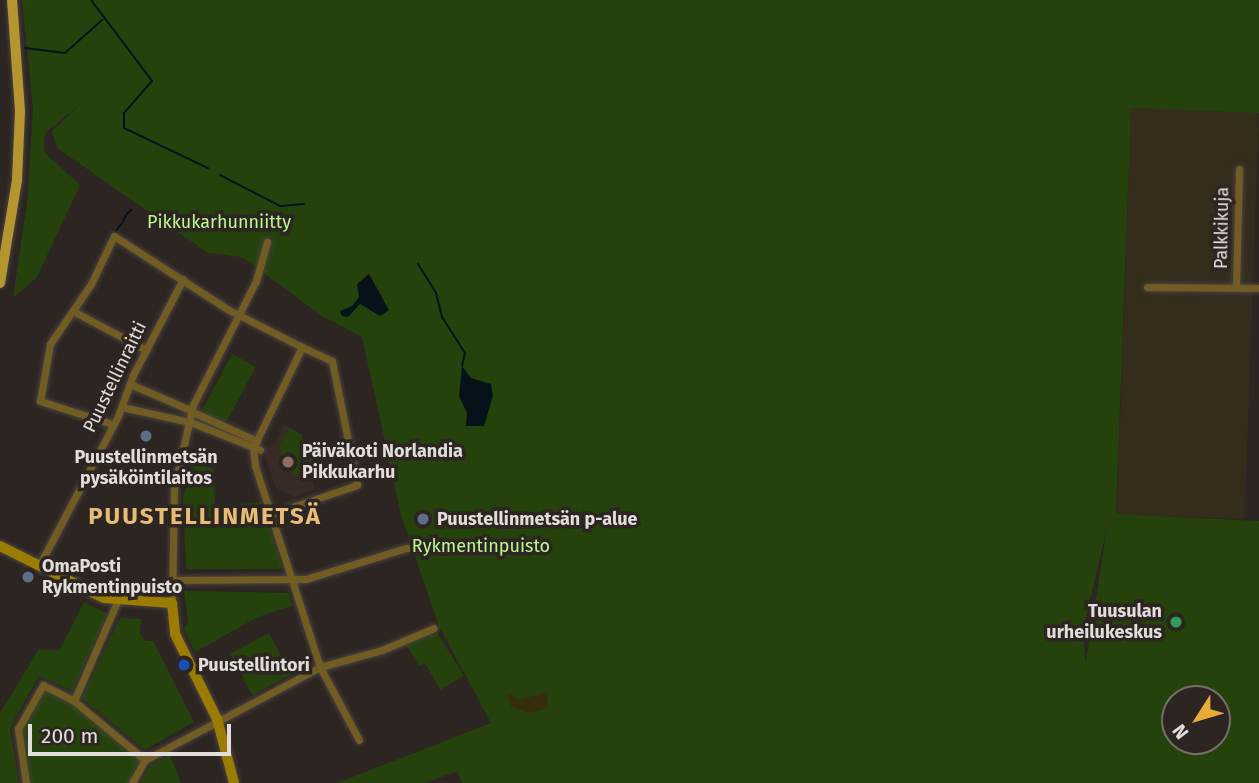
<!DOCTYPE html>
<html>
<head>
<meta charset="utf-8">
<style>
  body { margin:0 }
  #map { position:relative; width:1259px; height:783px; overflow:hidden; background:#2c2521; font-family:"Fira Sans",sans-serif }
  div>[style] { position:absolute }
  .built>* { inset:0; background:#382b24 }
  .industrial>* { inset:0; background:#352d1c; transform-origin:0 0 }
  .green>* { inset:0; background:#25420d; transform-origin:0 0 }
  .sand>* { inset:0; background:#362d0d }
  .water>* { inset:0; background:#06121a }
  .stream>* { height:2px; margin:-1px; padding:0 1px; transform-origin:1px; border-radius:1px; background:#06121a }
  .roads { filter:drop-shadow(0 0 2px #49423f) drop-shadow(0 0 2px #49423f) }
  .street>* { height:7px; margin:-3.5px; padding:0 3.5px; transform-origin:3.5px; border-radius:3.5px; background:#715d23 }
  .secondary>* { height:10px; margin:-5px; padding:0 5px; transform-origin:5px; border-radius:5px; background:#9b7c01 }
  .primary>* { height:10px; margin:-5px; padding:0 5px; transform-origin:5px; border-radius:5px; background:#b5952f }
  .dots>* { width:19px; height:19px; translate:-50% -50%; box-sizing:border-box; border:4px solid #2c2521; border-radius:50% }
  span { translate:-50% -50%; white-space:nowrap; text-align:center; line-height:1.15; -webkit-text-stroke:7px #2c2521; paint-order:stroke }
  .park-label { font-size:18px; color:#baf990 }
  .street-label { font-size:18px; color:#e2dddb }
  .poi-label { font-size:18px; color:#e2dddb; font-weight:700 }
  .left { translate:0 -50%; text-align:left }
  .right { translate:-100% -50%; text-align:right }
  .district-label { font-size:24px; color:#e6bc77; font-weight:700; letter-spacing:2px }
  .north { position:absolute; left:1161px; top:685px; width:70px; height:70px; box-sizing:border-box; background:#2c2521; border:2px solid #756f6b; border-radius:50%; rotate:233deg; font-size:19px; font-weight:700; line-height:28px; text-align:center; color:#e2dddb }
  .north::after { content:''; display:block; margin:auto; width:24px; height:32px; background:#e8ab37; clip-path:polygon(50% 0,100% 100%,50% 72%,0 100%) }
  .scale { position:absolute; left:28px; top:724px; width:203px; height:32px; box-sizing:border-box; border:4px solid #e2dddb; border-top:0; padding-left:9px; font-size:21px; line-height:24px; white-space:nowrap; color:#e2dddb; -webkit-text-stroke:5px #2c2521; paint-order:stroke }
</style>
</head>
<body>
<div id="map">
  <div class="built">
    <i style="clip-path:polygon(284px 425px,302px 435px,315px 490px,295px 497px,276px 488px,262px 448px,275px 443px)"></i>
  </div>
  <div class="industrial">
    <i style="left:1131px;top:108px;width:128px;height:407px;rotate:2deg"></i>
  </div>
  <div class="green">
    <i style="clip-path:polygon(evenodd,22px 0,1259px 0,1259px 113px,1131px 108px,1116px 514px,1259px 521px,1259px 783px,462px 783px,457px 771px,426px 783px,337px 783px,491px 723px,439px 626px,401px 515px,362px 337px,322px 316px,242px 257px,208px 253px,57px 148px,52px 131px,83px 102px,45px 133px,44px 152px,80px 185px,37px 277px,13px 298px,27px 203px,33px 109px,22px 0,1107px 528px,1086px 661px,1085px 662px,1084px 626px,1107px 528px,22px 0,1175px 699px,1217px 699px,1217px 741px,1175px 741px,1175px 699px)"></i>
    <i style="left:232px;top:354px;width:27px;height:65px;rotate:28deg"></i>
    <i style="clip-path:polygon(290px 428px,302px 435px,305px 447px,311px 445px,316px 463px,297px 475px,287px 470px,279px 445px)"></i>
    <i style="clip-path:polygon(192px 460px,214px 469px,215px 506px,261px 502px,283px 569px,186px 569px,183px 498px)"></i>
    <i style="clip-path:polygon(184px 591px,289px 593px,292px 606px,258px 617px,195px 652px,184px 629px,188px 622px)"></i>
    <i style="clip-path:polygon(84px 602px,108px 614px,72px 691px,39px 676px,10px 728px,19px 783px,0 783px,0 713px,39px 649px,59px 651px)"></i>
    <i style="clip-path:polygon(120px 618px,141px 619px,140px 633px,146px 641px,153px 641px,194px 722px,145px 750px,82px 698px)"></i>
    <i style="clip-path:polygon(435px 629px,464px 676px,440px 690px,425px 663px,419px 666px,406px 645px)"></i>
    <i style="left:269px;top:633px;width:47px;height:44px;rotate:62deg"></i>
    <i style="clip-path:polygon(46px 690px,73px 703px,140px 761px,128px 783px,29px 783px,22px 729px)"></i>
    <i style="clip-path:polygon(170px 755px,181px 783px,140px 783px,151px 765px)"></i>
  </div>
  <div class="sand">
    <i style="clip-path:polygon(547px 692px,548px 708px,528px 713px,511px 706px,507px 693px,519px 700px)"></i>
  </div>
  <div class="water">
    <i style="clip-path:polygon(369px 274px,389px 310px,380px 316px,360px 304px,348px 317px,342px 316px,340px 311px,352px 306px,359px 297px,357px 284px)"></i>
    <i style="clip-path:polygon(462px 366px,471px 378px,491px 384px,493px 396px,484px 426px,466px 426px,467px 413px,459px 396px)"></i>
  </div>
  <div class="stream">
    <i style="left:91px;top:0;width:101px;rotate:53deg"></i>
    <i style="left:152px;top:81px;width:43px;rotate:131.2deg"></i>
    <i style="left:124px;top:113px;width:15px;rotate:90deg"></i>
    <i style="left:124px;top:128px;width:93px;rotate:25.5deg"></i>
    <i style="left:25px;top:48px;width:40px;rotate:7.1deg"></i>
    <i style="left:65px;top:53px;width:50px;rotate:-41.7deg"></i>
    <i style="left:220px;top:175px;width:68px;rotate:27.3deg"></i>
    <i style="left:280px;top:206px;width:24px;rotate:-5deg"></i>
    <i style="left:127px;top:214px;width:6px;rotate:-45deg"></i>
    <i style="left:123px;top:221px;width:6px;rotate:-59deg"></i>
    <i style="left:116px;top:231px;width:10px;rotate:-53deg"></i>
    <i style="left:418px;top:264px;width:34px;rotate:58deg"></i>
    <i style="left:436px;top:293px;width:25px;rotate:76deg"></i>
    <i style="left:442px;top:317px;width:43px;rotate:57.4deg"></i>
    <i style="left:465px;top:353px;width:13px;rotate:103deg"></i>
  </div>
  <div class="roads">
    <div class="street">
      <i style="left:1147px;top:287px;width:112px;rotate:0.5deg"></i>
      <i style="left:1236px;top:287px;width:118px;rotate:-88.5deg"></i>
      <i style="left:73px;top:311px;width:83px;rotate:28.1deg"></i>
      <i style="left:130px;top:384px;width:63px;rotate:23.3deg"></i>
      <i style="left:122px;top:407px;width:65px;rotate:12.5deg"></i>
      <i style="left:195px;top:413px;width:68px;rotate:24.3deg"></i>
      <i style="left:193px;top:423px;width:72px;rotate:21.9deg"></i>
      <i style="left:112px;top:424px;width:76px;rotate:-162.3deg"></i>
      <i style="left:40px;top:401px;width:58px;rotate:-80deg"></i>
      <i style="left:50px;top:344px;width:73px;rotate:-55.7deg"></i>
      <i style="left:91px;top:284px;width:53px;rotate:-64.4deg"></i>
      <i style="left:114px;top:236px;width:137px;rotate:32.8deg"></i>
      <i style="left:229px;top:310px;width:82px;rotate:26.9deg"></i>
      <i style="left:40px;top:564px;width:167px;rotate:-62.2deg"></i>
      <i style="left:118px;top:416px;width:44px;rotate:-69.9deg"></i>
      <i style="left:133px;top:375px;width:108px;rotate:-62.5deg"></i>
      <i style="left:174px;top:580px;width:132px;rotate:-0.4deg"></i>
      <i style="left:306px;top:579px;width:105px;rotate:-17.2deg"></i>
      <i style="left:406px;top:548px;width:27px"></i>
      <i style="left:172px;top:603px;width:114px;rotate:-89deg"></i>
      <i style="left:174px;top:489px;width:86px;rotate:-77.3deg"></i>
      <i style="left:193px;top:405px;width:139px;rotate:-63.1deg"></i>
      <i style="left:256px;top:281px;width:41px;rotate:-74.2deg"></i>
      <i style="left:74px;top:701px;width:108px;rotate:-66.5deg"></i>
      <i style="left:359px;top:740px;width:83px;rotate:-118.1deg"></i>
      <i style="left:320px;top:667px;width:64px;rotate:-15.3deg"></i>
      <i style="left:382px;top:650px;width:56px;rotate:-22.9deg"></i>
      <i style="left:26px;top:783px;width:55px;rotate:-98.4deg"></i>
      <i style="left:18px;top:729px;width:51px;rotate:-60.4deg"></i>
      <i style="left:43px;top:685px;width:35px;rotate:27deg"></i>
      <i style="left:74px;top:701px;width:92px;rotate:39.7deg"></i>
      <i style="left:145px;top:760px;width:198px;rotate:-28deg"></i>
      <i style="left:320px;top:667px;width:211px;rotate:-107.9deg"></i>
      <i style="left:255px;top:466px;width:18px;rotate:-96deg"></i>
      <i style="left:253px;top:448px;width:112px;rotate:-64.1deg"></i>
      <i style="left:302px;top:347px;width:33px;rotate:25deg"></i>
      <i style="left:332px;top:361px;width:126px;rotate:78.6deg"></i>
      <i style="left:357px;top:485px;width:90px;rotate:161.2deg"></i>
      <i style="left:132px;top:783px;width:26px;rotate:-61deg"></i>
    </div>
    <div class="secondary">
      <i style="left:0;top:546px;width:116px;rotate:26.6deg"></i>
      <i style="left:104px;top:598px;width:68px;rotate:4.2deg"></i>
      <i style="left:172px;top:603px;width:31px;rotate:84deg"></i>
      <i style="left:175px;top:634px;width:95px;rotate:63.7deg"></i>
      <i style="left:217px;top:719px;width:66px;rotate:75.1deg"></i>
    </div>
    <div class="primary">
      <i style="left:0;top:283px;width:104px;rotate:-80.6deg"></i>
      <i style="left:17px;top:180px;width:69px;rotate:-87.5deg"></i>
      <i style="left:20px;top:111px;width:111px;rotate:-94.1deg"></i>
    </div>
  </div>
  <div class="dots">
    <i style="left:146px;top:436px;background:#5c6f8a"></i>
    <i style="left:288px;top:462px;background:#8d6e63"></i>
    <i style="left:423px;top:519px;background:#5c6f8a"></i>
    <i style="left:28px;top:577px;background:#5c6f8a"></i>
    <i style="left:1176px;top:622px;background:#2e9e5b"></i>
    <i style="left:184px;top:665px;background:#1a4fb4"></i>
  </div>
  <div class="park-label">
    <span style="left:219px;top:222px">Pikkukarhunniitty</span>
    <span style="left:481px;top:546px">Rykmentinpuisto</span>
  </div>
  <div class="street-label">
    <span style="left:1222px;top:228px;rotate:-89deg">Palkkikuja</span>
    <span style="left:115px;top:377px;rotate:-64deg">Puustellinraitti</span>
  </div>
  <div class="poi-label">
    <span class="left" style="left:302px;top:462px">Päiväkoti Norlandia<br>Pikkukarhu</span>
    <span style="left:146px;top:468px">Puustellinmetsän<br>pysäköintilaitos</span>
    <span class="left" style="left:437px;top:519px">Puustellinmetsän p-alue</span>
    <span class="left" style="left:42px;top:577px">OmaPosti<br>Rykmentinpuisto</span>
    <span class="right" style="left:1162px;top:622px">Tuusulan<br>urheilukeskus</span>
    <span class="left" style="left:198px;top:665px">Puustellintori</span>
  </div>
  <div class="district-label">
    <span style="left:205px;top:517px">PUUSTELLINMETSÄ</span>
  </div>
  <div class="north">N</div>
  <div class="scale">200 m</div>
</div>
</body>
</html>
